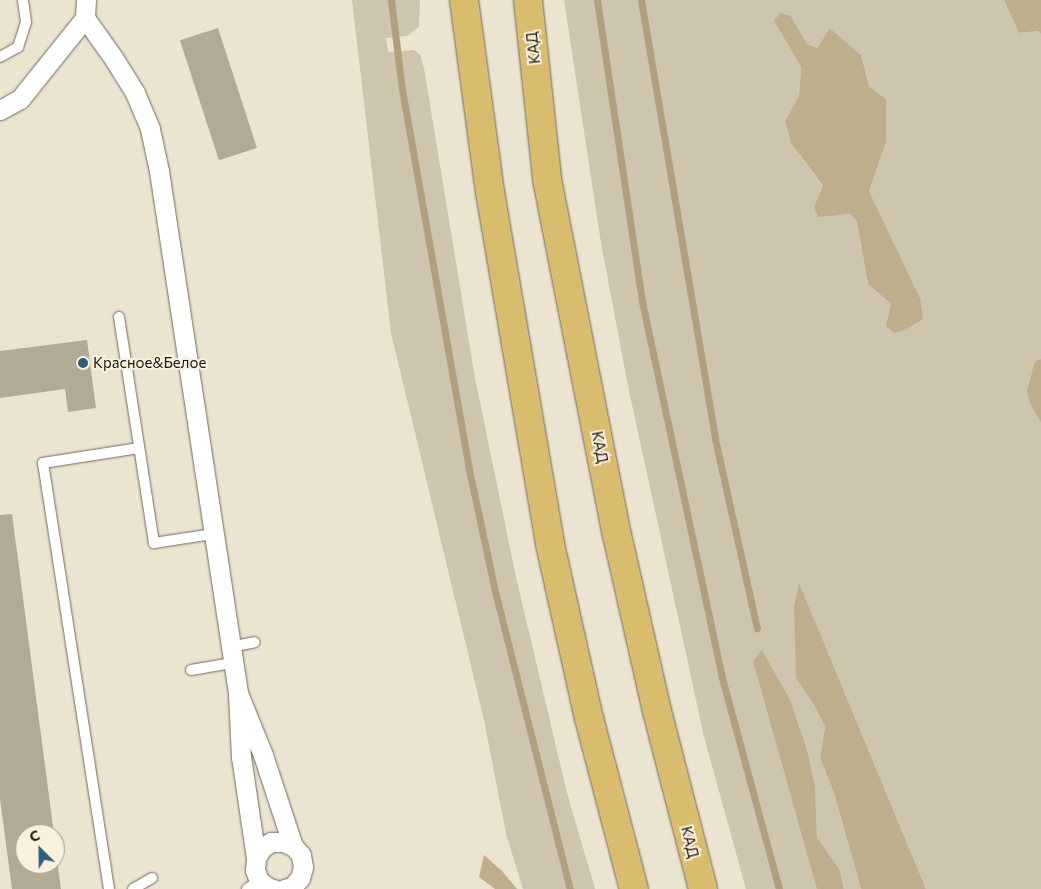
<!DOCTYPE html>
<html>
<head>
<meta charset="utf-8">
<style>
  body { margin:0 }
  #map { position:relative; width:1041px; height:889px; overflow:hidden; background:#ebe4d1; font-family:Commissioner,sans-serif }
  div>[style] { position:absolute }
  .green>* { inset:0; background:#cdc5ae }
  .forest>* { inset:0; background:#bdaf8b }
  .stream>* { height:7px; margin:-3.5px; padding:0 3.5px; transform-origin:3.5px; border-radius:3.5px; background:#afa17d }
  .building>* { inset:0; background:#b1aa97; transform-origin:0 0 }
  .roads { filter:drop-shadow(0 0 1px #726b5a) drop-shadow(0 0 1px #726b5a) }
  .service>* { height:10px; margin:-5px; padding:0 5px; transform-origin:5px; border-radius:5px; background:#fff }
  .minor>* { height:19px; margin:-9.5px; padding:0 9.5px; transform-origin:9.5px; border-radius:9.5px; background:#fff }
  .motorway>* { height:28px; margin:-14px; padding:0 14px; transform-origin:14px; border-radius:14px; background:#dabc6f }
  .dots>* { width:14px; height:14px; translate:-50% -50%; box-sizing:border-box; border:2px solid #f9f1de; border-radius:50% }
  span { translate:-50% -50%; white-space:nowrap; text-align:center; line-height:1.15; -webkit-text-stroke:4px #f9f1de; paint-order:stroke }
  .street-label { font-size:15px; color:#1c1913 }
  .poi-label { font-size:15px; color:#1c1913 }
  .left { translate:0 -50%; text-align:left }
  .north { position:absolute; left:15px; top:824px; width:50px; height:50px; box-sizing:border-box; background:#f9f1de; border:1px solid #a19b8d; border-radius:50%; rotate:337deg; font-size:14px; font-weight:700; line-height:20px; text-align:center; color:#1c1913 }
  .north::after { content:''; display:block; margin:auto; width:18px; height:22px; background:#2f5e7d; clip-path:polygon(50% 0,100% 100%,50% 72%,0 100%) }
</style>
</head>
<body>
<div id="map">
  <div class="green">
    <i style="clip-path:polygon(352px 0,420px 0,419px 27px,407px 36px,386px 38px,388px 52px,414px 50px,420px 55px,424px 68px,475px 378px,516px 577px,567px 793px,595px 889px,523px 889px,506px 834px,484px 720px,391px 333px)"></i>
    <i style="clip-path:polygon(evenodd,564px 0,1004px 0,1019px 33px,1039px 31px,1041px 34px,1041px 359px,1035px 361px,1029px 401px,1041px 423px,1041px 889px,926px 889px,799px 584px,794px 606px,796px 635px,813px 703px,825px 727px,820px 758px,834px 793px,861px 889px,844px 889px,840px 870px,817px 837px,815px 786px,807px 749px,791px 702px,805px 845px,817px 889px,746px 889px,704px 737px,628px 386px,601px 243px,564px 0,791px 16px,807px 44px,817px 48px,830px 28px,861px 55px,869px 86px,886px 99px,886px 143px,869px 191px,920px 298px,891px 304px,868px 284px,857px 222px,850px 214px,818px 216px,814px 207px,823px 187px,791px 143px,785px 123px,799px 95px,801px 67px,774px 21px,791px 16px)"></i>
  </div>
  <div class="forest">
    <i style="clip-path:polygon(1004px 0,1041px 0,1041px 34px,1038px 31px,1019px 33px)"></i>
    <i style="clip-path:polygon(780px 13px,791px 16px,807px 44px,817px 48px,830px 28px,861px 55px,869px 86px,886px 99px,886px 143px,869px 191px,920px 298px,923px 319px,905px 330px,894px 333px,886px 326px,891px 304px,868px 284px,857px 222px,850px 214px,818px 217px,814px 207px,823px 186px,791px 143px,785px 122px,799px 95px,801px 67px,774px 21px)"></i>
    <i style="clip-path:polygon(1041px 359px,1041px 423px,1029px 401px,1027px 391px,1035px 361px)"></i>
    <i style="clip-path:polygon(799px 583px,926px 889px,861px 889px,834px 793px,820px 758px,825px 727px,813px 703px,796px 678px,794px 606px)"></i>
    <i style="clip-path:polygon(762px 650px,791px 702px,807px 749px,815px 786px,817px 837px,840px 870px,844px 889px,817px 889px,753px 661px)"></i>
    <i style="clip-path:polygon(484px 855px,502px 871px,517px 889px,495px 889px,479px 877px)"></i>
  </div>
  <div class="stream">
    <i style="left:391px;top:0;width:90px;rotate:83deg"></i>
    <i style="left:402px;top:89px;width:382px;rotate:80deg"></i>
    <i style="left:468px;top:465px;width:129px;rotate:77.9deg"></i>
    <i style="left:495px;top:591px;width:307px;rotate:75.9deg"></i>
    <i style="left:597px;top:0;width:309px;rotate:81.5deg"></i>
    <i style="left:643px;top:306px;width:376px;rotate:78deg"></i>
    <i style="left:721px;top:674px;width:223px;rotate:74.9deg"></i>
    <i style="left:641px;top:0;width:445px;rotate:80.4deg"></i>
    <i style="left:715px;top:439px;width:194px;rotate:77.5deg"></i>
  </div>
  <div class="building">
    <i style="left:218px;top:28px;width:126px;height:40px;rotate:72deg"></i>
    <i style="clip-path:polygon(87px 340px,96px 408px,68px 412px,65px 389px,0 398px,0 351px)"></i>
    <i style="clip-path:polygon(12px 514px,54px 834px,25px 834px,25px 864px,55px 864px,55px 845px,61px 889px,12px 889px,0 799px,0 515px)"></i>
  </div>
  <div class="roads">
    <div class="service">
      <i style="left:0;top:57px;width:21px;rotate:-29deg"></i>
      <i style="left:18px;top:47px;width:26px;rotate:-72deg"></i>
      <i style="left:26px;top:22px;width:22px;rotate:-98deg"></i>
      <i style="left:119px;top:317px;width:229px;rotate:81.2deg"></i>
      <i style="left:154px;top:543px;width:60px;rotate:-8.7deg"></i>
      <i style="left:230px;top:647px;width:25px;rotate:-11deg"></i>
      <i style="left:191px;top:670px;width:42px;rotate:-9.7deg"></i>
      <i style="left:109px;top:889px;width:431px;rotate:-98.8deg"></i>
      <i style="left:43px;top:463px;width:97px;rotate:-8.9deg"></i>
      <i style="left:133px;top:889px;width:22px;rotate:-30deg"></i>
      <i style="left:247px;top:889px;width:14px;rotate:-34deg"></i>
    </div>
    <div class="minor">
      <i style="left:85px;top:18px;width:50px;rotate:54.7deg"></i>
      <i style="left:114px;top:59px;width:40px;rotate:58deg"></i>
      <i style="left:135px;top:93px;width:39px;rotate:67deg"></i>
      <i style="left:150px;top:129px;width:43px;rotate:77.9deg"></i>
      <i style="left:159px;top:171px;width:528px;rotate:81.39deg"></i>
      <i style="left:0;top:110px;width:23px;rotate:-29deg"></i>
      <i style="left:20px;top:99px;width:104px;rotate:-51.3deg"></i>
      <i style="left:85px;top:18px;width:18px;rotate:-87deg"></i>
      <i style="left:256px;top:858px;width:102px;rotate:-98.4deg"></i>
      <i style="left:241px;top:757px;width:64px;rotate:-92.7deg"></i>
      <i style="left:238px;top:693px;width:67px;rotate:68deg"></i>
      <i style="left:263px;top:755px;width:96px;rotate:71.8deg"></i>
      <i style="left:293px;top:846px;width:12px;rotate:48deg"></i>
      <i style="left:301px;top:855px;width:12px;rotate:81deg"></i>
      <i style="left:303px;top:867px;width:11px;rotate:105deg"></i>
      <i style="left:300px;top:878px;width:12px;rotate:132deg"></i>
      <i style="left:292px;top:887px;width:8px;rotate:166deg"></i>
      <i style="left:274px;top:889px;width:5px;rotate:-169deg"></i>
      <i style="left:269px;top:888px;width:12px;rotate:-145deg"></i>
      <i style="left:259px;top:881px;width:12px;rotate:-110deg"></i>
      <i style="left:255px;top:870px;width:12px;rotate:-85deg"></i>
      <i style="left:256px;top:858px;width:12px;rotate:-59deg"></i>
      <i style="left:262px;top:848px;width:11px;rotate:-34deg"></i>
      <i style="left:271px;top:842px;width:12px"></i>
      <i style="left:283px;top:842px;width:11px;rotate:22deg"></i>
    </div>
    <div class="motorway">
      <i style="left:464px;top:0;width:194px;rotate:82.3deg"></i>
      <i style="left:490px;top:192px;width:357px;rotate:80.3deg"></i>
      <i style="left:550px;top:544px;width:178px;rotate:77.4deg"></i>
      <i style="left:589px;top:718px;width:177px;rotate:75.3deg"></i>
      <i style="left:528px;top:0;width:180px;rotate:83.9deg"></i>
      <i style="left:547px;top:179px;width:363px;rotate:78.9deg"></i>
      <i style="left:617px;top:535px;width:180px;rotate:77.2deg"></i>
      <i style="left:657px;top:711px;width:184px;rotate:75.5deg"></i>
    </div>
  </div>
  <div class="dots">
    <i style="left:83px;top:363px;background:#2f5e7d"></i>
  </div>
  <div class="street-label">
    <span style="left:533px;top:48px;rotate:-96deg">КАД</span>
    <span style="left:600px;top:447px;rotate:79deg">КАД</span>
    <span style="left:690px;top:842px;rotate:76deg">КАД</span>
  </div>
  <div class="poi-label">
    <span class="left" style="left:93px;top:363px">Красное&amp;Белое</span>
  </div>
  <div class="north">С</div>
</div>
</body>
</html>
